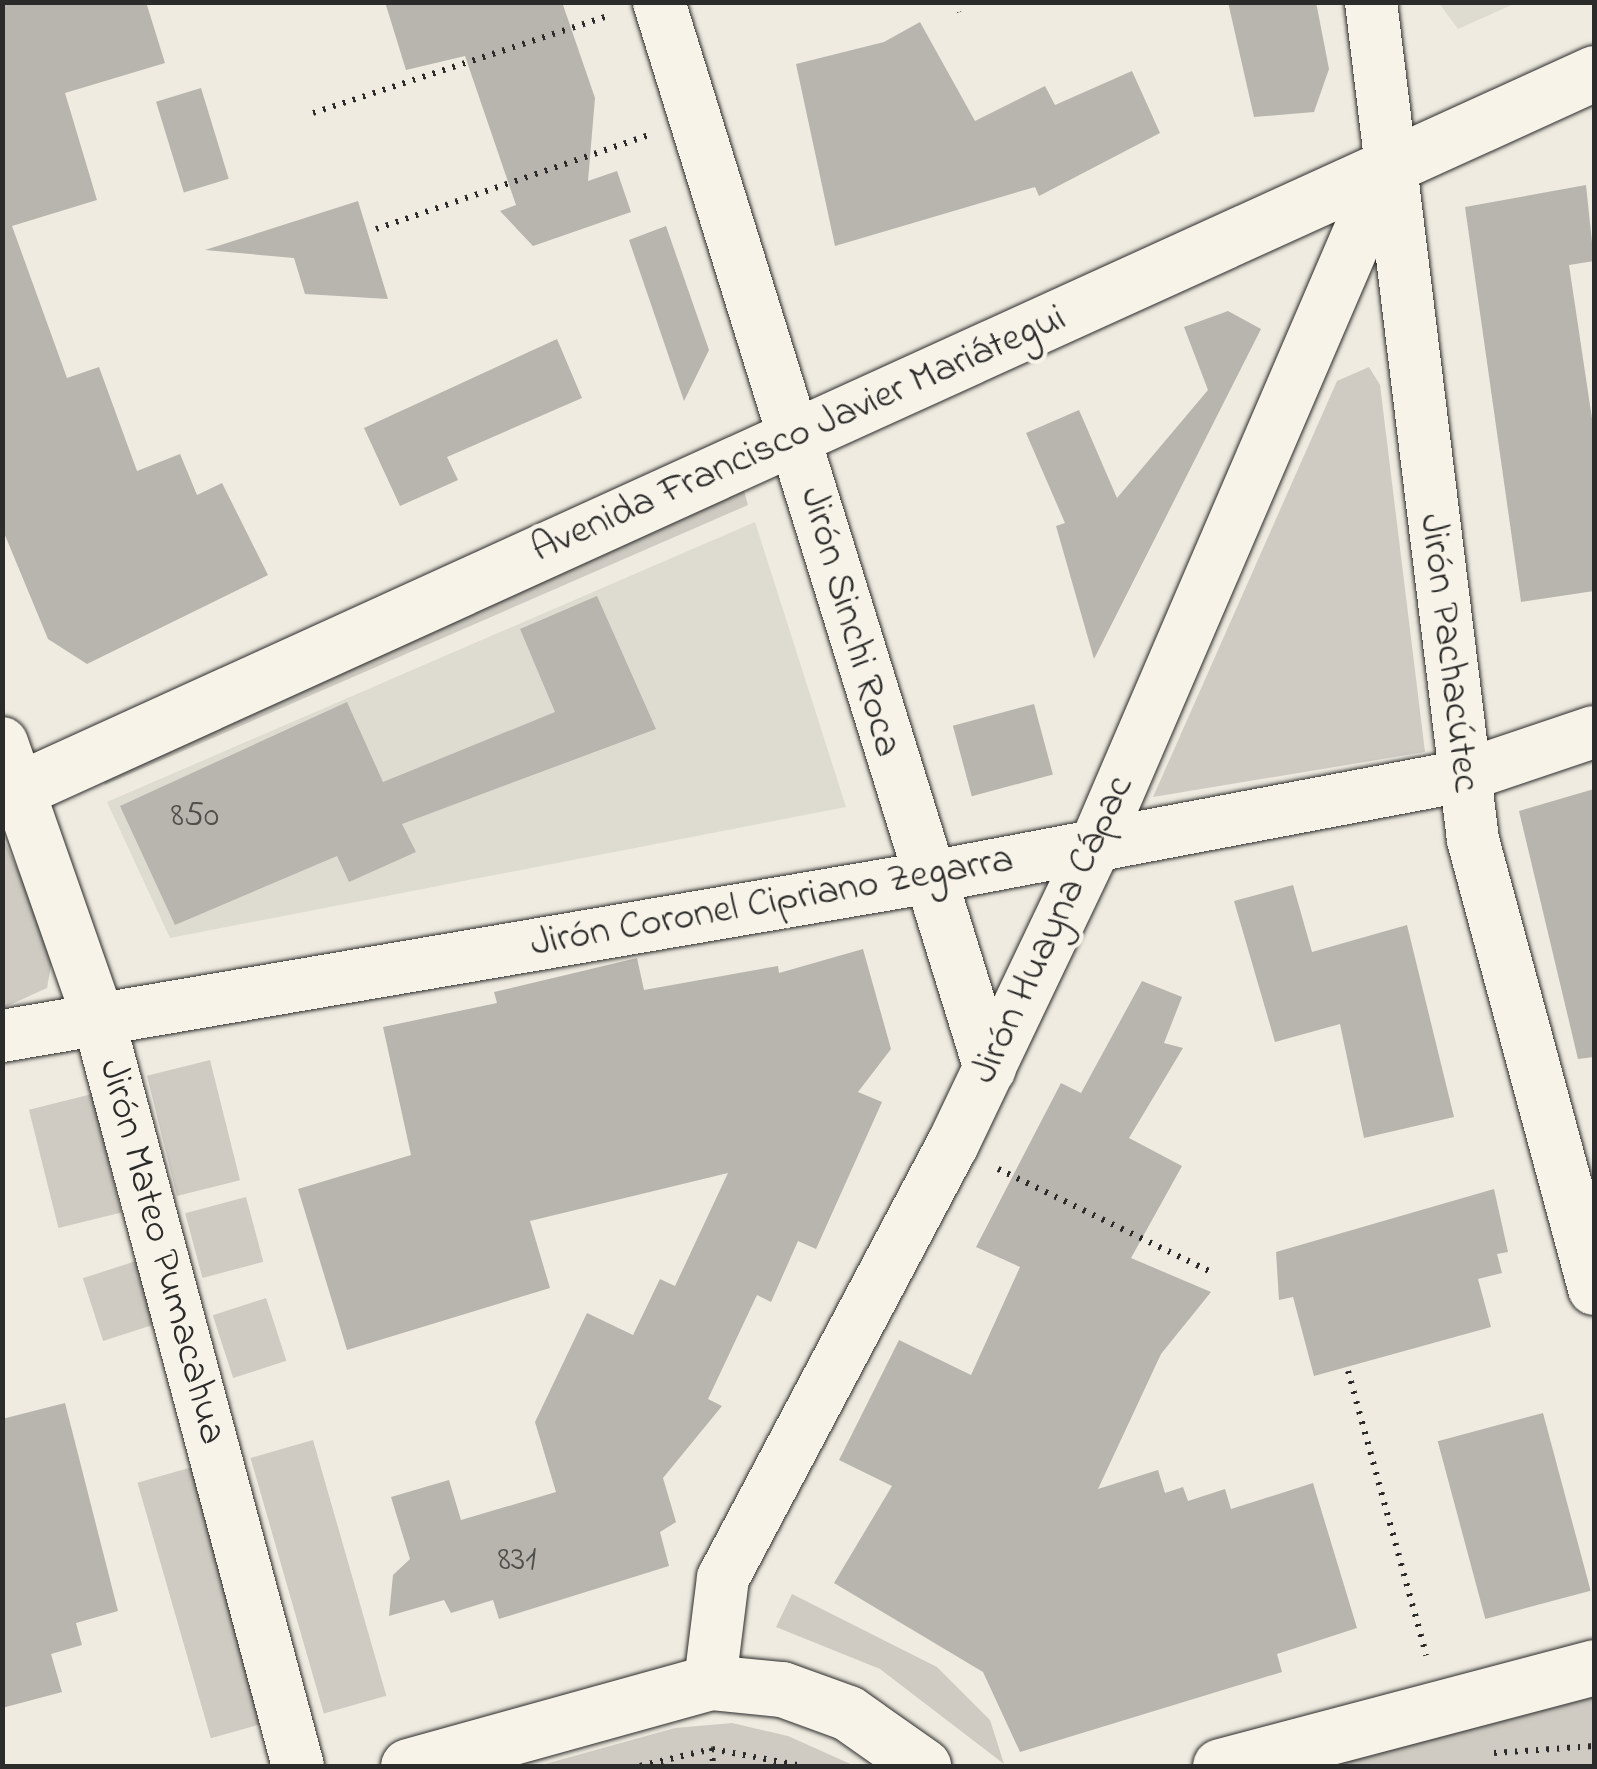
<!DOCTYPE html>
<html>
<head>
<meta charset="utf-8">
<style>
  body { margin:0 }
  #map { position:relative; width:1597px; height:1769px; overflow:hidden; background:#efebe0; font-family:"Indie Flower",sans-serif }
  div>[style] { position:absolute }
  .built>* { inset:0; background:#dedbd1 }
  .green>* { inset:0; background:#cfcbc2; transform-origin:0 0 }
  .building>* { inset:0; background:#b8b5ae; transform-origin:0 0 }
  .path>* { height:6px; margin-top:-3px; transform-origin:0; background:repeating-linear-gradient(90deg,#2b2b2b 0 2.5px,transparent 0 10.5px) }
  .roads { filter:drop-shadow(0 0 2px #2b2b2b) drop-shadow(0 0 2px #2b2b2b) }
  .minor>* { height:52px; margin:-26px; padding:0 26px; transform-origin:26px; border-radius:26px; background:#f7f3e8 }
  .tertiary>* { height:55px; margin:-27.5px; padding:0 27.5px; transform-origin:27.5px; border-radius:27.5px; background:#f7f3e8 }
  .secondary>* { height:55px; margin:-27.5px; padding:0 27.5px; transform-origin:27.5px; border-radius:27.5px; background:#f7f3e8 }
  span { translate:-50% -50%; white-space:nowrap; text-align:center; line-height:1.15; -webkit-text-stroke:9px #f7f3e8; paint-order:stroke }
  .number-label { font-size:35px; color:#4e4e4c }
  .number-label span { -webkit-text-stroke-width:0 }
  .street-label { font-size:40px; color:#2b2b2b }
  .frame { position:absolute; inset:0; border:5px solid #2b2b2b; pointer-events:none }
</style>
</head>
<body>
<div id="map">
  <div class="built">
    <i style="clip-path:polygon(1439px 3px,1439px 2px,1516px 3px,1458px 29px)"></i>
    <i style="clip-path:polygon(755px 522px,846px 807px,170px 938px,107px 802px)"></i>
  </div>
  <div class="green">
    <i style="clip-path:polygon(1369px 367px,1380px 385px,1425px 752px,1153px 797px,1337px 381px)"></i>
    <i style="clip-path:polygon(736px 463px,748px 505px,105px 785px,95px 755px)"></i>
    <i style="clip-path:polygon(3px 838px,54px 949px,47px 988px,3px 1008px)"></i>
    <i style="left:210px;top:1060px;width:124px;height:65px;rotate:76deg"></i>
    <i style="left:92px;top:1094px;width:122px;height:65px;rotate:76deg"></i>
    <i style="left:246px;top:1197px;width:67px;height:63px;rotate:75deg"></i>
    <i style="left:136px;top:1261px;width:66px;height:56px;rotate:72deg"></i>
    <i style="left:266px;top:1298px;width:66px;height:56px;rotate:72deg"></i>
    <i style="left:313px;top:1440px;width:266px;height:65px;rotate:74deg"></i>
    <i style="left:199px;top:1465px;width:266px;height:64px;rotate:74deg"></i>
    <i style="clip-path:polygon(792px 1594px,937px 1667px,990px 1720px,1004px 1764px,880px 1669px,776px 1627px)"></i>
    <i style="clip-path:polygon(1594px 1697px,1594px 1766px,1330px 1766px)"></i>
    <i style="clip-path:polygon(732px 1723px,788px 1736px,855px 1766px,538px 1766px,675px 1728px)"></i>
  </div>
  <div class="building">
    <i style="clip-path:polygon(2px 2px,146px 2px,165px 63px,65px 93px,97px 200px,12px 226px,67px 378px,99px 367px,137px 471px,180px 454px,197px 495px,222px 483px,268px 575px,87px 664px,48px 639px,2px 528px)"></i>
    <i style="clip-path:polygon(385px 2px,562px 2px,595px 98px,588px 181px,617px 171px,631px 212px,533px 246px,500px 211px,516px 205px,465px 56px,406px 70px)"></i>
    <i style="clip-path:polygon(1228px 2px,1316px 2px,1329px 69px,1314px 112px,1254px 117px)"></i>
    <i style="clip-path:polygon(920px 22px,975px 121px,1045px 86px,1055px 105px,1132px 71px,1160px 133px,1039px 196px,1035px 187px,835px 246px,796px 64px,884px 42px)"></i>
    <i style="left:201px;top:88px;width:95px;height:47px;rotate:73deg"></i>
    <i style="clip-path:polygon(1586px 185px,1594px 261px,1569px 265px,1594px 432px,1594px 591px,1521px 602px,1465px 207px)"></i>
    <i style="clip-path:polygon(358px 201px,388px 299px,305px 294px,294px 258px,205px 250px)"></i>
    <i style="clip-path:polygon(666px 226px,709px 350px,684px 401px,629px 240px)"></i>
    <i style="clip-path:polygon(1228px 311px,1261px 329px,1094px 659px,1056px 526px,1065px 523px,1026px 433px,1079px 410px,1117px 498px,1208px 390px,1184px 327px)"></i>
    <i style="clip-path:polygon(557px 339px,582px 398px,447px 457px,458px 480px,400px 506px,364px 428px)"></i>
    <i style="clip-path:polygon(597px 596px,656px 729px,402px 824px,416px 852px,349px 882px,337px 856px,175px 925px,120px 806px,347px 702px,383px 782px,555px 712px,520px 629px)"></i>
    <i style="left:1034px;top:704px;width:73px;height:84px;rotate:75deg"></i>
    <i style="clip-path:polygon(1594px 789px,1594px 1057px,1578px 1059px,1519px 811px)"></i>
    <i style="clip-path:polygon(1293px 885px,1312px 952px,1407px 925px,1454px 1117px,1364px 1138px,1340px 1024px,1275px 1042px,1234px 901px)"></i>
    <i style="clip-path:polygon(863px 949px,891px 1049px,858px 1092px,882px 1102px,816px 1249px,798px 1241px,771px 1302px,757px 1295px,708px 1399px,722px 1406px,663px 1478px,676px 1522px,660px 1532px,669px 1566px,499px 1619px,493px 1600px,451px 1613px,444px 1600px,389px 1616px,393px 1575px,410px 1559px,391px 1497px,449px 1480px,461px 1520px,556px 1492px,535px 1422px,587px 1313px,633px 1335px,660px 1279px,675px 1286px,728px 1173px,530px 1221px,550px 1288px,347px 1350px,298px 1189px,411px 1155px,383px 1027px,497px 1003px,494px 992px,637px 958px,644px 990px,778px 966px,779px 973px)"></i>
    <i style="clip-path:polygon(1142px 981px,1182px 997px,1164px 1043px,1183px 1048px,1129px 1138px,1182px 1166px,1131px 1258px,1211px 1292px,1161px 1354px,1098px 1489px,1158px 1470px,1165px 1493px,1183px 1487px,1188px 1501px,1225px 1489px,1231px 1509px,1313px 1483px,1357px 1628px,1277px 1654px,1282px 1672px,1020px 1752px,983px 1672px,834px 1583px,892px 1486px,839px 1460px,899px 1340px,971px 1375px,1020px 1267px,976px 1247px,1061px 1083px,1081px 1093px)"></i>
    <i style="clip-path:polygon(1494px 1189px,1508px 1252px,1497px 1254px,1502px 1273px,1478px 1279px,1491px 1327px,1314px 1376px,1293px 1297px,1279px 1300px,1276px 1252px)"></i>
    <i style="clip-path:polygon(65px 1403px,118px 1611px,76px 1623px,82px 1645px,51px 1654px,62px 1692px,2px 1708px,2px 1419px)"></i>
    <i style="left:1543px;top:1413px;width:184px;height:109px;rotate:75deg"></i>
  </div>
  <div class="path">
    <i style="left:955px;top:2px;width:11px;rotate:68deg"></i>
    <i style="left:313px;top:113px;width:314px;rotate:-18.2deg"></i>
    <i style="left:376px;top:229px;width:289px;rotate:-19deg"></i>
    <i style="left:998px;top:1169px;width:239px;rotate:25.8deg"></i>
    <i style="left:1348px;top:1371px;width:295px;rotate:74.6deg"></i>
    <i style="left:712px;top:1748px;width:18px;rotate:87deg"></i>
    <i style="left:1494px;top:1753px;width:100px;rotate:-4deg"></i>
    <i style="left:640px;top:1766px;width:74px;rotate:-13.3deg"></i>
    <i style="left:712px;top:1749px;width:93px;rotate:10.6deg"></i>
  </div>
  <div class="roads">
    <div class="minor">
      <i style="left:659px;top:2px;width:1117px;rotate:72.77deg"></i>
      <i style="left:1371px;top:2px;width:844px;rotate:83.06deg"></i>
      <i style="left:1473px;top:840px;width:465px;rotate:74.9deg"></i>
      <i style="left:2px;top:743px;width:290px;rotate:70.7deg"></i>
      <i style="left:98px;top:1017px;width:775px;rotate:75.05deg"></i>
      <i style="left:2px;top:1036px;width:936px;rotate:-9.71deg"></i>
      <i style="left:925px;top:878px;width:548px;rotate:-10.74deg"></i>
      <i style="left:1463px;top:776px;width:138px;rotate:-18.6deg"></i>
      <i style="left:710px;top:1682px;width:105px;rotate:-82.9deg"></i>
      <i style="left:723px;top:1578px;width:489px;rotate:-62.1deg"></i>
      <i style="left:952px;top:1146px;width:332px;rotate:-64.5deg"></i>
      <i style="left:1095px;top:846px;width:739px;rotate:-66.73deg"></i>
    </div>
    <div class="tertiary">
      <i style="left:2px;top:797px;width:1749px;rotate:-24.45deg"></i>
    </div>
    <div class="secondary">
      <i style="left:408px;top:1766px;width:313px;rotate:-15.5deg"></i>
      <i style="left:710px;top:1682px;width:72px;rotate:5.6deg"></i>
      <i style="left:782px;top:1689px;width:70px;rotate:20deg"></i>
      <i style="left:848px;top:1713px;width:92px;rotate:35.2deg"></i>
      <i style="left:1220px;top:1766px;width:387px;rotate:-14.8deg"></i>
    </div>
  </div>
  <div class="number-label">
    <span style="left:195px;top:817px">850</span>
    <span style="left:517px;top:1561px">831</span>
  </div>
  <div class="street-label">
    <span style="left:799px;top:435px;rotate:-24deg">Avenida Francisco Javier Mariátegui</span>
    <span style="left:849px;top:622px;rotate:74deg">Jirón Sinchi Roca</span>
    <span style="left:1448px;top:653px;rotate:83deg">Jirón Pachacútec</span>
    <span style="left:772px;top:903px;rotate:-10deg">Jirón Coronel Cipriano Zegarra</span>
    <span style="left:1053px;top:930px;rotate:-65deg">Jirón Huayna Cápac</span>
    <span style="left:161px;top:1252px;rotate:75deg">Jirón Mateo Pumacahua</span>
  </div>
  <div class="frame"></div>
</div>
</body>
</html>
